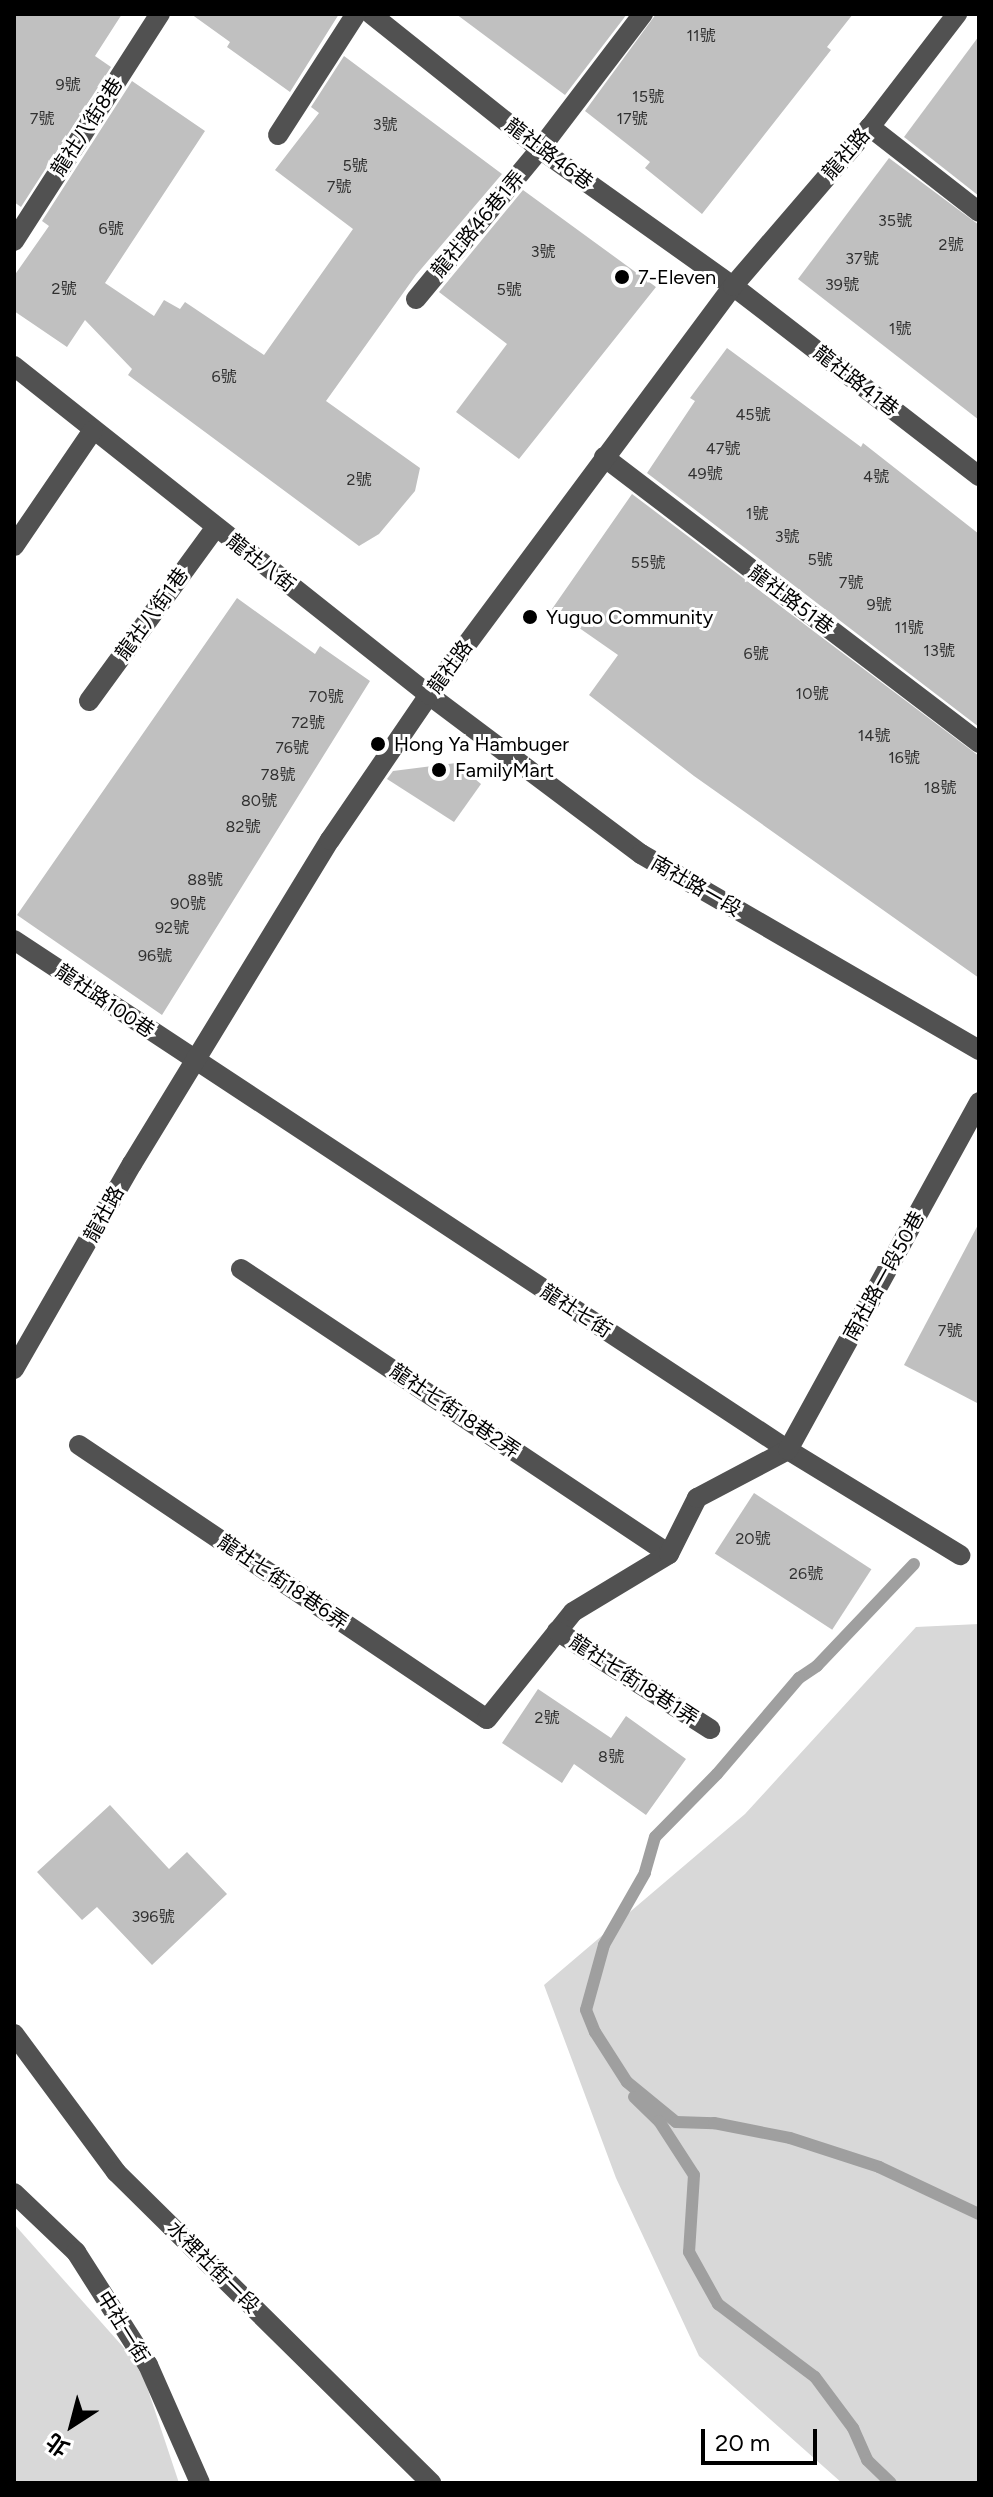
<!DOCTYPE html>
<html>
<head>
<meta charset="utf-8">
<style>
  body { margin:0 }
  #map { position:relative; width:993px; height:2497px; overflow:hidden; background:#fff; font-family:Figtree,"Noto Sans TC",sans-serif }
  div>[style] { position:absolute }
  .green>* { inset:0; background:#d8d8d8 }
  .stream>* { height:12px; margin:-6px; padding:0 6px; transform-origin:6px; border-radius:6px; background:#9f9f9f }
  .building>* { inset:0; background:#c0c0c0; transform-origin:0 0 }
  .minor>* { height:20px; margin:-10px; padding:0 10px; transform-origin:10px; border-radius:10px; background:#515151 }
  .dots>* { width:22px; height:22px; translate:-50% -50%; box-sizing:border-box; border:4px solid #fff; border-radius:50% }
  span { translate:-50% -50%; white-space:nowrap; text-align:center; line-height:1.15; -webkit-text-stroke:6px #fff; paint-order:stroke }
  .number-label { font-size:16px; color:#303030 }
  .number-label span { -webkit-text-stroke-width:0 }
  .street-label { font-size:20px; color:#000 }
  .poi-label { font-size:20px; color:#000 }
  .left { translate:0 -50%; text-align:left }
  .frame { position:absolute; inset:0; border:16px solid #000; pointer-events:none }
  .north { position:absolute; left:32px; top:2385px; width:80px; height:80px; -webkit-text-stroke:6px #fff; paint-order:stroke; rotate:216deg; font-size:22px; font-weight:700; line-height:32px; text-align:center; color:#000 }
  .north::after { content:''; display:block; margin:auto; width:28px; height:36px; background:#000; clip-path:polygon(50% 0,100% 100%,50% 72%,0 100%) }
  .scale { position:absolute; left:701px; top:2429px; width:116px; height:36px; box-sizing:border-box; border:4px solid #000; border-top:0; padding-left:10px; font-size:24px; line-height:28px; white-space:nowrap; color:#000; -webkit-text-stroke:6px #fff; paint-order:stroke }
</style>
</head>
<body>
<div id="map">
  <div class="green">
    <i style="clip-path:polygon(979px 1624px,979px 2483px,842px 2483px,699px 2356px,616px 2178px,544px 1985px,745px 1814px,916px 1627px)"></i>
    <i style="clip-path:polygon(14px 2224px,140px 2366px,179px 2483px,14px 2483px)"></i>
  </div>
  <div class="stream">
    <i style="left:914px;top:1564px;width:141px;rotate:133.6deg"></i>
    <i style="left:817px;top:1666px;width:22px;rotate:146deg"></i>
    <i style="left:799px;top:1678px;width:126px;rotate:130.5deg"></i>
    <i style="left:717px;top:1774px;width:88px;rotate:134.5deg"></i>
    <i style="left:655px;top:1837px;width:37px;rotate:106deg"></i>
    <i style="left:645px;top:1873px;width:83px;rotate:119.7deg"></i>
    <i style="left:604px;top:1945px;width:67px;rotate:105.5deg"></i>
    <i style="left:586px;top:2010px;width:24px;rotate:68deg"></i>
    <i style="left:595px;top:2032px;width:59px;rotate:57.4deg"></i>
    <i style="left:627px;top:2082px;width:63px;rotate:39.2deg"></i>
    <i style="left:676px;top:2122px;width:38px;rotate:2deg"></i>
    <i style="left:714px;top:2123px;width:77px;rotate:11.2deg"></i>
    <i style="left:790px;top:2138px;width:94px;rotate:18deg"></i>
    <i style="left:879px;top:2167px;width:110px;rotate:25.2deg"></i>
    <i style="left:634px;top:2097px;width:35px;rotate:44deg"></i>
    <i style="left:659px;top:2121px;width:64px;rotate:57.1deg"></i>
    <i style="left:694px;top:2175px;width:77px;rotate:93.7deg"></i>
    <i style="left:689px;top:2252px;width:60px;rotate:60.9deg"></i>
    <i style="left:718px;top:2304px;width:121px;rotate:37deg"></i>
    <i style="left:815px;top:2377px;width:64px;rotate:53.3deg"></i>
    <i style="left:853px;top:2428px;width:35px;rotate:66deg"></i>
    <i style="left:867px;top:2460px;width:33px;rotate:44deg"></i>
  </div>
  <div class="building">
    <i style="clip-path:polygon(14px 14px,122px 14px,95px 56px,111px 67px,21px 207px,14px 202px)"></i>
    <i style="clip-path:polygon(191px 14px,339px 14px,290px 92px,227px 47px,230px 42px)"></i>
    <i style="clip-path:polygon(456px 14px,627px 14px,565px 95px)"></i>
    <i style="clip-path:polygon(656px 14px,853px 14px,827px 47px,831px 50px,702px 214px,645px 168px,650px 162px,585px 111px)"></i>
    <i style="clip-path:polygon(979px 36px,979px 196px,904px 137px)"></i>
    <i style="clip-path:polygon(344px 56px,502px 174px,416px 275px,326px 401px,420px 468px,415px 491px,379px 534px,359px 546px,128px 375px,132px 369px,85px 320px,67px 347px,14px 311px,14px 276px,49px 226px,42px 221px,132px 81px,205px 131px,105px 283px,154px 316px,164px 300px,180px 309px,185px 302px,264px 355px,353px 229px,275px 170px,319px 113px,311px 107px)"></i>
    <i style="clip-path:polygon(889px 158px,979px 225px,979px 420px,798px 279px)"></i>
    <i style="clip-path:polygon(523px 190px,656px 287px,519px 459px,456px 412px,507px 344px,439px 292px)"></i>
    <i style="clip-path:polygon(727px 348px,861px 447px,863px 443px,979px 534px,979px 727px,647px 473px,695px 401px,690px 398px)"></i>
    <i style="clip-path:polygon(632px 494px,979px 756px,979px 978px,694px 776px,589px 695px,618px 655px,552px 609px)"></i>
    <i style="clip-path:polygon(237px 598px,315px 654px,320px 646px,370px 681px,162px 1015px,17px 915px)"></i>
    <i style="clip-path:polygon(456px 763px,481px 784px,454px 822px,387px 779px,393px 771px)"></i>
    <i style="clip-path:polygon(979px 1223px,979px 1404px,904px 1365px)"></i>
    <i style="left:754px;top:1493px;width:140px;height:72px;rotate:33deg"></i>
    <i style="clip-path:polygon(538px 1689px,611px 1738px,626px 1716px,686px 1759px,646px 1815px,574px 1764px,562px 1783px,502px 1743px)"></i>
    <i style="clip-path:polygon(110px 1805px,169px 1869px,187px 1852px,227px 1894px,152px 1965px,97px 1907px,82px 1920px,37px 1872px)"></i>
  </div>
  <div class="minor">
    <i style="left:371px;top:14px;width:216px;rotate:38.6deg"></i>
    <i style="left:540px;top:149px;width:237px;rotate:35.4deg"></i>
    <i style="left:733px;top:286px;width:311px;rotate:37.7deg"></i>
    <i style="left:870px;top:127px;width:138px;rotate:37.9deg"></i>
    <i style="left:278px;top:135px;width:144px;rotate:-57.2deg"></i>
    <i style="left:14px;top:241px;width:270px;rotate:-57.3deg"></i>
    <i style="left:416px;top:299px;width:195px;rotate:-50.4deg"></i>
    <i style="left:540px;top:149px;width:170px;rotate:-52.7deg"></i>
    <i style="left:14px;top:366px;width:530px;rotate:38.41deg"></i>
    <i style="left:429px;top:695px;width:265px;rotate:36.9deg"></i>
    <i style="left:641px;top:854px;width:391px;rotate:30.1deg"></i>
    <i style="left:604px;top:457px;width:472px;rotate:37.3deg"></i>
    <i style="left:14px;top:546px;width:140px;rotate:-55.7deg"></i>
    <i style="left:89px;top:701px;width:215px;rotate:-53.9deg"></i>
    <i style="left:14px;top:940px;width:927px;rotate:33.38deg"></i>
    <i style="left:788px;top:1450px;width:202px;rotate:31.4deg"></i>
    <i style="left:241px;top:1269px;width:514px;rotate:33.66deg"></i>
    <i style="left:14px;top:1369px;width:237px;rotate:-60.1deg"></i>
    <i style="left:132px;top:1164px;width:380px;rotate:-58.6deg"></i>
    <i style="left:330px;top:840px;width:176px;rotate:-55.7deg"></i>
    <i style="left:429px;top:695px;width:510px;rotate:-53.38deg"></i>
    <i style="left:733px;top:286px;width:210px;rotate:-49.3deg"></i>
    <i style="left:870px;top:127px;width:143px;rotate:-52.4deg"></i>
    <i style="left:79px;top:1445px;width:491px;rotate:33.9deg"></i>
    <i style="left:487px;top:1719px;width:137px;rotate:-51.2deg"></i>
    <i style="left:573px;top:1612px;width:112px;rotate:-31.1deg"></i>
    <i style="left:669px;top:1554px;width:63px;rotate:-63.4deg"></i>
    <i style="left:697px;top:1498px;width:103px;rotate:-27.8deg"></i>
    <i style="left:788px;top:1450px;width:397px;rotate:-61.2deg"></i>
    <i style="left:557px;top:1631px;width:182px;rotate:32.6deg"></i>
    <i style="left:14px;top:2034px;width:172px;rotate:53.5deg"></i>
    <i style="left:116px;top:2172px;width:443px;rotate:44.6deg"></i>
    <i style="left:14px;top:2193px;width:86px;rotate:43.6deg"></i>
    <i style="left:76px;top:2252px;width:134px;rotate:57.5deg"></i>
    <i style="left:148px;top:2365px;width:129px;rotate:66.2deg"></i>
  </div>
  <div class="dots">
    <i style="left:622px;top:277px;background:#000"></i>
    <i style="left:530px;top:617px;background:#000"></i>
    <i style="left:378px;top:744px;background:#000"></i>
    <i style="left:439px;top:770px;background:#000"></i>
  </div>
  <div class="number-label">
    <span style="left:701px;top:36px">11號</span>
    <span style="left:68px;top:85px">9號</span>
    <span style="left:648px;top:97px">15號</span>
    <span style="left:42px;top:119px">7號</span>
    <span style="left:632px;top:119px">17號</span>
    <span style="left:385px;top:125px">3號</span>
    <span style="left:355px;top:166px">5號</span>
    <span style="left:339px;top:187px">7號</span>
    <span style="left:895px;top:221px">35號</span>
    <span style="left:111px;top:229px">6號</span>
    <span style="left:951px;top:245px">2號</span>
    <span style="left:543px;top:252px">3號</span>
    <span style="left:862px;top:259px">37號</span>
    <span style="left:842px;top:285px">39號</span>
    <span style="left:64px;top:289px">2號</span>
    <span style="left:509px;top:290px">5號</span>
    <span style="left:900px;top:329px">1號</span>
    <span style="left:224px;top:377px">6號</span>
    <span style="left:753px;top:415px">45號</span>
    <span style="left:723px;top:449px">47號</span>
    <span style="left:705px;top:474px">49號</span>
    <span style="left:876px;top:477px">4號</span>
    <span style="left:359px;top:480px">2號</span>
    <span style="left:757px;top:514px">1號</span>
    <span style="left:787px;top:537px">3號</span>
    <span style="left:820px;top:560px">5號</span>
    <span style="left:648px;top:563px">55號</span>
    <span style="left:851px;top:583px">7號</span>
    <span style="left:879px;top:605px">9號</span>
    <span style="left:909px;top:628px">11號</span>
    <span style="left:939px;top:651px">13號</span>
    <span style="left:756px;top:654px">6號</span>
    <span style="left:812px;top:694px">10號</span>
    <span style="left:326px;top:697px">70號</span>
    <span style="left:308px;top:723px">72號</span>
    <span style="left:874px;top:736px">14號</span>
    <span style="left:292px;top:748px">76號</span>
    <span style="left:904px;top:758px">16號</span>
    <span style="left:278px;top:775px">78號</span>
    <span style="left:940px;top:788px">18號</span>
    <span style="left:259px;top:801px">80號</span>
    <span style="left:243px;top:827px">82號</span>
    <span style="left:205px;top:880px">88號</span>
    <span style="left:188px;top:904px">90號</span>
    <span style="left:172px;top:928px">92號</span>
    <span style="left:155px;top:956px">96號</span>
    <span style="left:950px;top:1331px">7號</span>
    <span style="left:753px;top:1539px">20號</span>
    <span style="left:806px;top:1574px">26號</span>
    <span style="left:547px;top:1718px">2號</span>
    <span style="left:611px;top:1757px">8號</span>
    <span style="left:153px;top:1917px">396號</span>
  </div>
  <div class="street-label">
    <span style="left:87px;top:127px;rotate:-57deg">龍社八街8巷</span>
    <span style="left:549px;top:154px;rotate:37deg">龍社路46巷</span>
    <span style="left:846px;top:154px;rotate:-49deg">龍社路</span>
    <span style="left:478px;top:224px;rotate:-50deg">龍社路46巷1弄</span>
    <span style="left:856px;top:381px;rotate:38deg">龍社路41巷</span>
    <span style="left:261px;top:563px;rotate:38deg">龍社八街</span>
    <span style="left:791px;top:600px;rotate:37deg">龍社路51巷</span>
    <span style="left:152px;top:614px;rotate:-54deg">龍社八街1巷</span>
    <span style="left:450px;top:667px;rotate:-54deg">龍社路</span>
    <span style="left:696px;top:886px;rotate:30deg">南社路一段</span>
    <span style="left:105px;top:1001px;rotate:34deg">龍社路100巷</span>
    <span style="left:104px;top:1214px;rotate:-61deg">龍社路</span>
    <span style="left:884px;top:1276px;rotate:-61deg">南社路一段50巷</span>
    <span style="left:576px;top:1311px;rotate:33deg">龍社七街</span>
    <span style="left:455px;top:1411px;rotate:34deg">龍社七街18巷2弄</span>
    <span style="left:283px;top:1582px;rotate:34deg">龍社七街18巷6弄</span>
    <span style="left:634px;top:1680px;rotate:33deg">龍社七街18巷1弄</span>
    <span style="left:213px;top:2267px;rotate:45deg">水裡社街一段</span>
    <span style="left:123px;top:2327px;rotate:58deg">中社一街</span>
  </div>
  <div class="poi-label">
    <span class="left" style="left:638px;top:277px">7-Eleven</span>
    <span class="left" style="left:546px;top:617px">Yuguo Community</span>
    <span class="left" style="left:394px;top:744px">Hong Ya Hambuger</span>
    <span class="left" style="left:455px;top:770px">FamilyMart</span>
  </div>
  <div class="frame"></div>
  <div class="north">北</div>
  <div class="scale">20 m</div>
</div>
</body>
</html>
